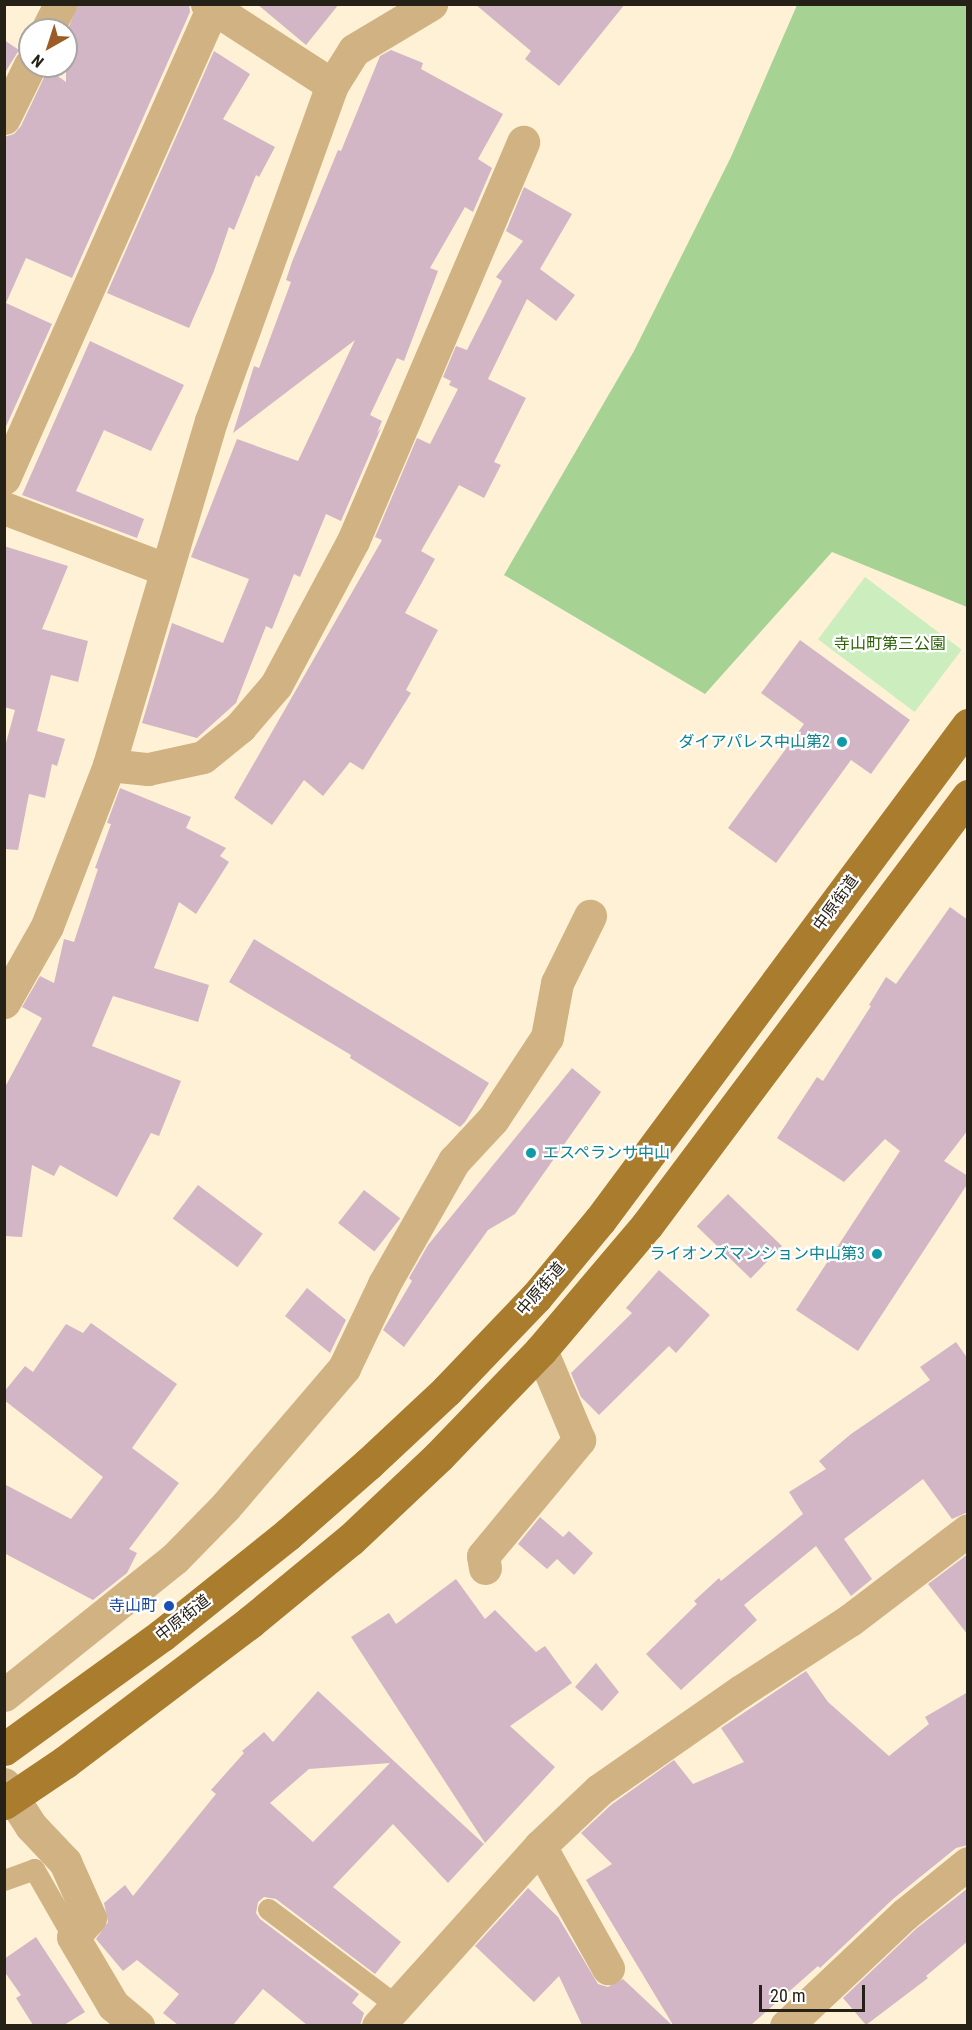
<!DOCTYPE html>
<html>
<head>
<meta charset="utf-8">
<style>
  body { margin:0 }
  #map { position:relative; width:972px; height:2030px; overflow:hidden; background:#fef1d5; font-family:"Roboto Condensed","Noto Sans JP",sans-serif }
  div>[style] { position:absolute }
  .green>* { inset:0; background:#cceebf; transform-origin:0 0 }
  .forest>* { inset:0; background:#a6d393 }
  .building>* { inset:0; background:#d2b6c5; transform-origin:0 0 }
  .service>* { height:21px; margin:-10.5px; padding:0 10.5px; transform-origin:10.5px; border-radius:10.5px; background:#d1b283 }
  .minor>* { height:33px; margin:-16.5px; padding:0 16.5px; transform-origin:16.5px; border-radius:16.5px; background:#d1b283 }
  .primary>* { height:33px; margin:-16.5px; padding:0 16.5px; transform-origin:16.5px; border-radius:16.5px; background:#a97c2e }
  .dots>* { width:16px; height:16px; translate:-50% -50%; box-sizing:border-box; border:3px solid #fff; border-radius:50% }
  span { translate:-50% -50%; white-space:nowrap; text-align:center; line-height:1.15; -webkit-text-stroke:4.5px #fff; paint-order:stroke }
  .park-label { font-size:16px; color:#2c6205 }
  .culture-label { font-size:16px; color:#0d838f }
  .right { translate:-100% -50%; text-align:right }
  .left { translate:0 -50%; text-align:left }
  .street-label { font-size:16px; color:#262117 }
  .transit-label { font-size:16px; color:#164399 }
  .frame { position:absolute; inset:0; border:6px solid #262117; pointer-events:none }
  .north { position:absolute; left:18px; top:18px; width:60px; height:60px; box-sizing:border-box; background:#fff; border:2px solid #a8a6a2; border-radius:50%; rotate:219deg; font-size:16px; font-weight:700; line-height:24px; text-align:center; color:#262117 }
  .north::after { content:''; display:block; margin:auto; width:21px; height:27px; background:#9c5c25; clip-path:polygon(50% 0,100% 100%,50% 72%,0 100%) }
  .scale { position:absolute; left:759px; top:1985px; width:106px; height:27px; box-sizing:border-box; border:3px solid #262117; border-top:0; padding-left:8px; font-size:18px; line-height:21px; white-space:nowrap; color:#262117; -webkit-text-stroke:4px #fff; paint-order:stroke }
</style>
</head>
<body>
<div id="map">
  <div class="green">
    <i style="left:865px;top:577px;width:121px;height:78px;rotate:37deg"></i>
  </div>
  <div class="forest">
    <i style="clip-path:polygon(797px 5px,967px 5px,967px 607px,832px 552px,705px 694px,504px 575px,634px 351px,731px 157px)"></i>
  </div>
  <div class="building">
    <i style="clip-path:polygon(78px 4px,189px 4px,190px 12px,72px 278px,26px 258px,6px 303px,52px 324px,4px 431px,4px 137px,14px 134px,21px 126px,48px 69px,66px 82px,66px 34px)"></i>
    <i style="clip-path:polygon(257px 4px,339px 4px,306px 45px)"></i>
    <i style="clip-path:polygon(475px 4px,625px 4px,559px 86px,525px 59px,531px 51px)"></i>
    <i style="clip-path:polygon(4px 40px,19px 50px,4px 74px)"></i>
    <i style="clip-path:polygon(391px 50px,423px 63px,421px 69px,503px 114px,478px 159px,492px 168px,473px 212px,465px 207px,430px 268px,438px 271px,404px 361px,397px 358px,370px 415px,382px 421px,377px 433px,381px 428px,341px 521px,326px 514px,300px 577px,294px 574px,272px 629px,266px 626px,236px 703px,197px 738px,142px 723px,172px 623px,223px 643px,249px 579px,191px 557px,237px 439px,298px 461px,355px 340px,233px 433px,254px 366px,259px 368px,291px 282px,286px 280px,292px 262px,338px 150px,341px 151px,380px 56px)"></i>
    <i style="clip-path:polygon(214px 51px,250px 74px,223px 119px,275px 147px,259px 177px,256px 175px,234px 230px,229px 227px,214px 271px,189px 328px,107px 293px)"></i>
    <i style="clip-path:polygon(524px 187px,572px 214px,540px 269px,575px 295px,556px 321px,527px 299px,488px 379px,526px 398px,494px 462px,501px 465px,484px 498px,459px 485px,421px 551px,435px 559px,405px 613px,438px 630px,406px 690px,411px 693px,363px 770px,350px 762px,323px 796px,304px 780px,272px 825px,234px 798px,382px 540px,375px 537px,417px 438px,430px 444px,458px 389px,449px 385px,451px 381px,443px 377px,456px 346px,467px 350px,502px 281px,496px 277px,523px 241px,506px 231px)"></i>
    <i style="clip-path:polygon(90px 341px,184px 385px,151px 451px,104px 430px,76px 491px,144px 519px,137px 538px,22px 495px)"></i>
    <i style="clip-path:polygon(4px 546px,68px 566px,42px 629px,88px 641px,78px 682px,51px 675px,37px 731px,65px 739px,57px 766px,52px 764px,45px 798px,29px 794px,18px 850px,4px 849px,4px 750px,15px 710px,4px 707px)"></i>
    <i style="clip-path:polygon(800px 640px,910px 720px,871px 774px,851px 760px,776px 863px,728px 828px,804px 724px,761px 693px)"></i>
    <i style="clip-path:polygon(120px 788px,191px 817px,186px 828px,226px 848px,220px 856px,229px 862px,196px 914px,179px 902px,154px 968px,209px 985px,198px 1022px,113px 996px,92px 1046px,181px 1081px,159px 1136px,151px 1133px,117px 1197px,60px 1165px,54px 1176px,32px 1165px,22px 1237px,4px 1236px,4px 1089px,42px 1018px,22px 1007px,40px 976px,54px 983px,64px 939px,74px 942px,98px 869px,95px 868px,111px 824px,107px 823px)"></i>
    <i style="clip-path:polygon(950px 907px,968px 920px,968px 1130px,944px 1161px,968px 1176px,968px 1183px,858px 1351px,796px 1310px,900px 1151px,885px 1139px,844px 1182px,777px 1138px,817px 1077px,823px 1081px,871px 1006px,869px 1005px,886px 977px,896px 984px)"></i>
    <i style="clip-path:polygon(254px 939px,489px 1083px,465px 1122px,460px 1127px,350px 1058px,351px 1055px,229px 982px)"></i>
    <i style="clip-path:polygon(572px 1068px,601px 1092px,515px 1214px,488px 1230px,404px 1347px,383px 1330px,412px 1281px,409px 1278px,428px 1245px)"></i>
    <i style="left:198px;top:1185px;width:81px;height:42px;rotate:37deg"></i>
    <i style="left:364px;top:1190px;width:46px;height:42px;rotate:38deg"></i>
    <i style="left:728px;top:1194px;width:75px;height:45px;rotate:44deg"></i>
    <i style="clip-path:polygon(659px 1270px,710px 1315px,676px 1353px,669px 1346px,599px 1415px,581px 1397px,571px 1373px,632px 1313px,626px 1308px)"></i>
    <i style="clip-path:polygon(307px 1288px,346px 1320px,330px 1353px,285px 1316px)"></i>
    <i style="clip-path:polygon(91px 1323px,177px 1384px,132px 1448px,179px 1483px,129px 1549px,137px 1553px,127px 1573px,93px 1600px,4px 1553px,4px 1484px,71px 1519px,103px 1477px,4px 1400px,4px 1392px,25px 1366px,33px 1372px,66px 1324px,83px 1333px)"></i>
    <i style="clip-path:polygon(956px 1342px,968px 1359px,968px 1512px,952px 1519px,923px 1479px,844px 1539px,872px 1579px,851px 1596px,816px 1546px,744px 1605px,757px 1620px,681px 1690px,646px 1654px,697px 1604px,694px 1601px,719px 1578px,721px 1581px,803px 1514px,789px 1492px,826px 1469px,819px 1461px,851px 1434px,930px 1380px,920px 1367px)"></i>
    <i style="clip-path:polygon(540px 1517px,563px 1537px,569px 1531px,593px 1553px,574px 1575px,557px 1559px,547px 1569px,518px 1544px)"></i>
    <i style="clip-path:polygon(968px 1554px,968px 1635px,928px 1584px)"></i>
    <i style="clip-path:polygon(456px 1579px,485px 1619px,495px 1610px,536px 1652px,545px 1646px,572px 1683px,510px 1726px,555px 1767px,485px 1843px,351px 1637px,389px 1613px,396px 1624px)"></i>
    <i style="clip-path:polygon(596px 1663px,619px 1692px,602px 1711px,575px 1687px)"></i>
    <i style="clip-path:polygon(806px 1671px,828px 1702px,889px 1756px,929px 1724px,925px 1717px,968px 1692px,968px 1845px,956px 1848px,893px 1899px,820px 1968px,818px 1966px,751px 2025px,673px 2025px,586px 1880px,612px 1864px,581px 1833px,611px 1805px,674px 1760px,693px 1784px,744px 1762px,721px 1728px)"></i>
    <i style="clip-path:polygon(evenodd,318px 1691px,484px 1844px,448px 1883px,393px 1824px,333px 1887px,401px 1942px,375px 1974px,276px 1899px,264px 1897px,258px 1902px,256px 1913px,260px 1919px,359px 1994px,352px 2003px,364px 2013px,360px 2025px,307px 2025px,263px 1989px,233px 2025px,178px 2025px,163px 2013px,179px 1994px,137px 1960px,123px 1971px,96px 1939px,108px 1922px,104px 1903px,125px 1885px,133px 1896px,216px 1794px,211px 1790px,244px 1753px,242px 1751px,264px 1732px,273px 1742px,318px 1691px,390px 1763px,313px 1842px,270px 1803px,309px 1769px,390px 1763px)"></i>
    <i style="clip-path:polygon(528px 1888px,558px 1917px,598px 1984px,608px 1987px,623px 1979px,672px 2025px,582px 2025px,559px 1976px,534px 2002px,475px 1946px)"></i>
    <i style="clip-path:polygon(968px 1888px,968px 1941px,926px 1976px,928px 1978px,866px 2025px,843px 1998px,917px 1928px)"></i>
    <i style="clip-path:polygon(36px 1937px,85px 2012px,64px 2025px,33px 2025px,16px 1998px,21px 1995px,4px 1971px,4px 1959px)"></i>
  </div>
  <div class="service">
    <i style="left:4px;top:1880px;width:32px;rotate:-20deg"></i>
    <i style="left:34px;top:1869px;width:78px;rotate:60.2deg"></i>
    <i style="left:268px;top:1909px;width:161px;rotate:36.9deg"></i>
  </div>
  <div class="minor">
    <i style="left:207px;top:4px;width:149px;rotate:32.9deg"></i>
    <i style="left:47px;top:30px;width:29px;rotate:-63deg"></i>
    <i style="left:4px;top:118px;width:59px;rotate:-63.9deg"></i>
    <i style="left:4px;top:478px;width:513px;rotate:-66.08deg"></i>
    <i style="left:4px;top:508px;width:174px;rotate:20.8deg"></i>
    <i style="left:109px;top:765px;width:39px;rotate:6deg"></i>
    <i style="left:148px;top:769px;width:56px;rotate:-12.3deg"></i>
    <i style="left:203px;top:757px;width:48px;rotate:-39deg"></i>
    <i style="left:240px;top:727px;width:55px;rotate:-49.4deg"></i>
    <i style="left:276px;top:685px;width:163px;rotate:-61.9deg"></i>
    <i style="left:353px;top:541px;width:434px;rotate:-66.9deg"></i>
    <i style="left:4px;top:1002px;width:87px;rotate:-60.5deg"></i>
    <i style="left:47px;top:926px;width:173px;rotate:-68.9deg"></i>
    <i style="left:109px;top:765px;width:359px;rotate:-73.5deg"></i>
    <i style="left:211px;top:421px;width:357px;rotate:-70.2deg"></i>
    <i style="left:332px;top:85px;width:41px;rotate:-57.8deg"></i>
    <i style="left:354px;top:50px;width:90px;rotate:-30.9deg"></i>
    <i style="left:485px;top:1568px;width:12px;rotate:-99deg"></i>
    <i style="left:483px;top:1556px;width:151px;rotate:-50.4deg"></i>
    <i style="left:579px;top:1440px;width:98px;rotate:-112.9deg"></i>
    <i style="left:4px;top:1695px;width:219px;rotate:-38.7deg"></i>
    <i style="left:175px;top:1558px;width:71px;rotate:-45.6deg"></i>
    <i style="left:225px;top:1507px;width:183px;rotate:-49.4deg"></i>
    <i style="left:344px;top:1368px;width:93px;rotate:-64.5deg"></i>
    <i style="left:384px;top:1284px;width:142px;rotate:-60.4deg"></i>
    <i style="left:454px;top:1161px;width:57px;rotate:-47.1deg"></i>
    <i style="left:493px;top:1119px;width:98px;rotate:-56.6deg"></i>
    <i style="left:547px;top:1037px;width:55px;rotate:-79.5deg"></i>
    <i style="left:557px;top:983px;width:75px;rotate:-63.8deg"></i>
    <i style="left:4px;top:1784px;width:50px;rotate:57.3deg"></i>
    <i style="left:31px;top:1826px;width:50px;rotate:46.6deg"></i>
    <i style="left:65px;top:1862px;width:61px;rotate:65.9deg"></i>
    <i style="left:90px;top:1918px;width:25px;rotate:132deg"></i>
    <i style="left:73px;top:1937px;width:79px;rotate:59.5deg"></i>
    <i style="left:113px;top:2005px;width:33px;rotate:40deg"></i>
    <i style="left:540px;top:1846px;width:140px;rotate:60.9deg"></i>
    <i style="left:378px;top:2026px;width:242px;rotate:-48deg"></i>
    <i style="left:540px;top:1846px;width:81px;rotate:-43.5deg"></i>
    <i style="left:599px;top:1790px;width:173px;rotate:-34.9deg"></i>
    <i style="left:741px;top:1691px;width:130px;rotate:-33.1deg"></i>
    <i style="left:850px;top:1620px;width:148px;rotate:-37.3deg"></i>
    <i style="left:786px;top:2026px;width:163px;rotate:-43.3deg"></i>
    <i style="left:905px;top:1914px;width:81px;rotate:-39deg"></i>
  </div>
  <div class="primary">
    <i style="left:4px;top:1749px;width:195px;rotate:-35.8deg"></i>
    <i style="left:162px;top:1635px;width:161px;rotate:-38.7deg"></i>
    <i style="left:288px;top:1534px;width:106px;rotate:-41.2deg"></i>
    <i style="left:368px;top:1464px;width:108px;rotate:-43.1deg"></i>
    <i style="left:447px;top:1390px;width:129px;rotate:-46.3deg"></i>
    <i style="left:536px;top:1297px;width:100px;rotate:-50.3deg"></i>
    <i style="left:600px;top:1220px;width:617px;rotate:-53.37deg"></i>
    <i style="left:4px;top:1803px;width:73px;rotate:-33.9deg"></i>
    <i style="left:65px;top:1762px;width:232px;rotate:-37.1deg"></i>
    <i style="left:250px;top:1622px;width:129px;rotate:-39.4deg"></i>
    <i style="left:350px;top:1540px;width:122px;rotate:-43.3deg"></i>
    <i style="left:439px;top:1456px;width:147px;rotate:-46.1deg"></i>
    <i style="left:541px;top:1350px;width:164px;rotate:-49.7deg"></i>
    <i style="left:647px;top:1225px;width:536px;rotate:-53.19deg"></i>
  </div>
  <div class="dots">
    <i style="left:842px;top:742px;background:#0f9aa8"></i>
    <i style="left:531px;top:1153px;background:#0f9aa8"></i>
    <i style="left:877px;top:1254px;background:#0f9aa8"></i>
    <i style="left:169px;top:1606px;background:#1a4fb4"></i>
  </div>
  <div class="park-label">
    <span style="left:890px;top:644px">寺山町第三公園</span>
  </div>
  <div class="culture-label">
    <span class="right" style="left:830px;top:742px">ダイアパレス中山第2</span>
    <span class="left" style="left:543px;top:1153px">エスペランサ中山</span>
    <span class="right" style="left:865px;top:1254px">ライオンズマンション中山第3</span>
  </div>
  <div class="street-label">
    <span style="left:836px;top:903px;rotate:-54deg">中原街道</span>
    <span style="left:541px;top:1289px;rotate:-49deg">中原街道</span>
    <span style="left:183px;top:1618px;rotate:-38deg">中原街道</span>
  </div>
  <div class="transit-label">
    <span class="right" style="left:157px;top:1606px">寺山町</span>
  </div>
  <div class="frame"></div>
  <div class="north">N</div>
  <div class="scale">20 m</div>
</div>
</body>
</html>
